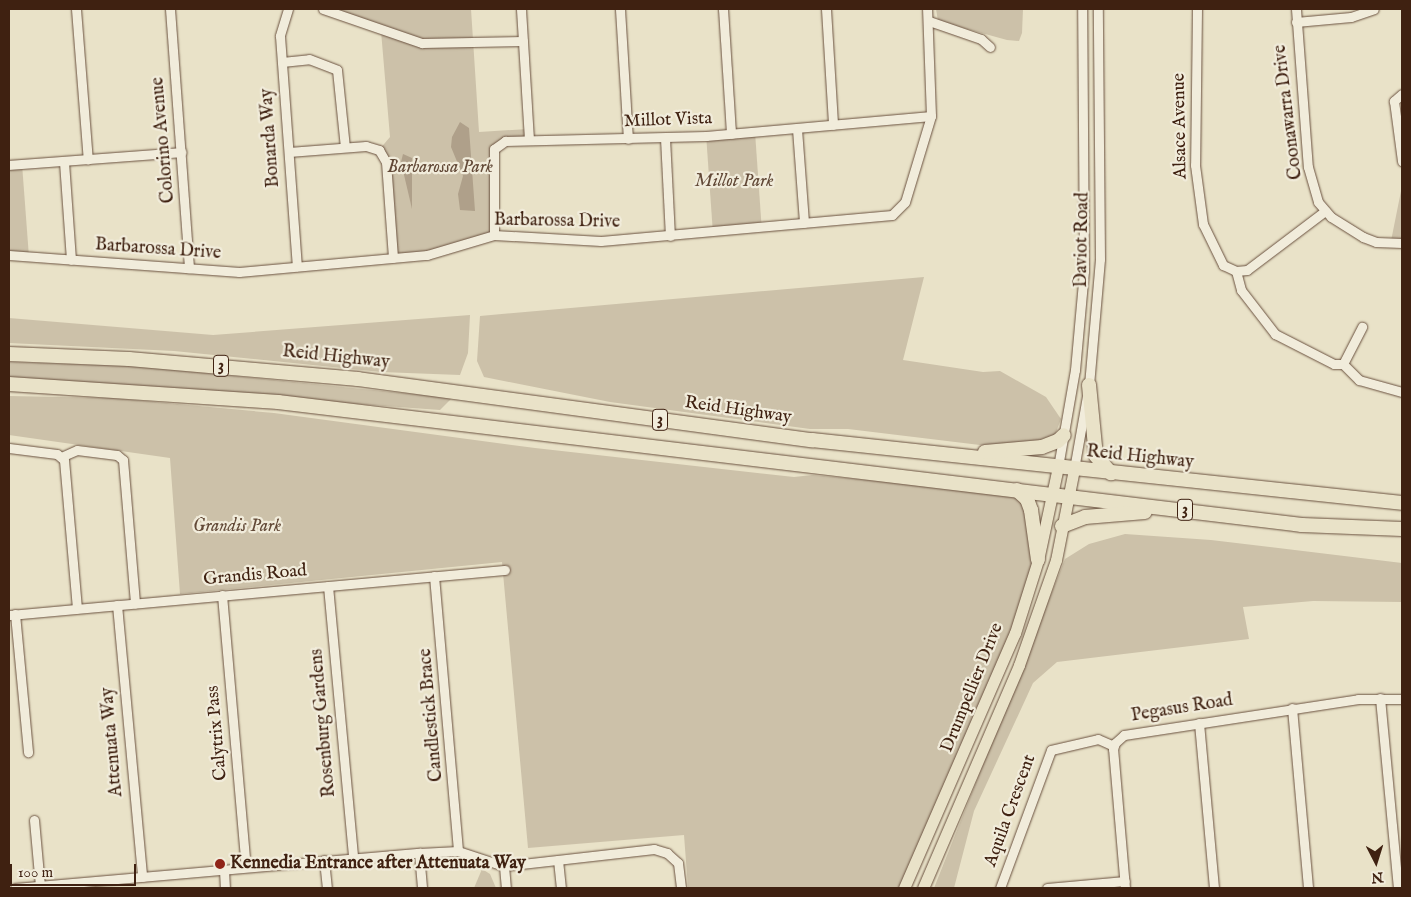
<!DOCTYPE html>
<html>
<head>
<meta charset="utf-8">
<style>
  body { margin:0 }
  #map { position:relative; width:1411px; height:897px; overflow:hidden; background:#e9e2c8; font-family:"IM FELL English",serif }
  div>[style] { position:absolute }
  .green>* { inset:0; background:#ccc1a9; transform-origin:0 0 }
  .water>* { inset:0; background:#afa08a }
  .roads { filter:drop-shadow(0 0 1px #6a513f) drop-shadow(0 0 1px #6a513f) }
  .minor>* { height:9px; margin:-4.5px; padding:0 4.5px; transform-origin:4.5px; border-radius:4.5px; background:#f1ecdb }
  .major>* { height:11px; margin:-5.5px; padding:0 5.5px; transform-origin:5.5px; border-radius:5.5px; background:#e9e2c8 }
  .highway>* { height:14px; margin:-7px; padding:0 7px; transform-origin:7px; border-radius:7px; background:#e9e2c8 }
  .dots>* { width:14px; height:14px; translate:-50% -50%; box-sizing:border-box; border:2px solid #f1ecdb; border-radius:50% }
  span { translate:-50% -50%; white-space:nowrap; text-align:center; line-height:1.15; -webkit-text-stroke:4.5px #f1ecdb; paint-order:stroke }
  .shield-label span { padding:1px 4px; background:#f1ecdb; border:1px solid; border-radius:4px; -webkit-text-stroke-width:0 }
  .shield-label { font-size:16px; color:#3f2111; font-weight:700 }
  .street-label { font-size:18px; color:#3f2111 }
  .park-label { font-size:18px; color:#624937; font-style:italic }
  .poi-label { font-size:18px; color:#3f2111; font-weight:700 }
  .left { translate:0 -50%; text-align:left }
  .frame { position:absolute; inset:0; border:10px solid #3f2111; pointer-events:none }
  .north { position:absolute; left:1351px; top:837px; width:50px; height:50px; -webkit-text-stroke:4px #f1ecdb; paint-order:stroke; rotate:175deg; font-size:14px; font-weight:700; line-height:20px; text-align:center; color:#3f2111 }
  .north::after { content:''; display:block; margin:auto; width:18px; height:22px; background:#3f2111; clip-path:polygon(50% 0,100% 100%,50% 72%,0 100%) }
  .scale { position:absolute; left:10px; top:864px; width:126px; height:22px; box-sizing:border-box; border:2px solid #3f2111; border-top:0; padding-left:6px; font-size:15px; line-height:18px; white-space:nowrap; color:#3f2111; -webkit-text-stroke:4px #f1ecdb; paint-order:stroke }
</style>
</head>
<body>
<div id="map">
  <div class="green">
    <i style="clip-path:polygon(323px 9px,471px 9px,479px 132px,528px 129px,529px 140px,496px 145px,494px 235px,456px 247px,393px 258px,386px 162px,379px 150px,390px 137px,381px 31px)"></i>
    <i style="clip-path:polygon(936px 9px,1023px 9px,1022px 33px,1019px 41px,1007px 40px,938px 21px)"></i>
    <i style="left:755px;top:132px;width:95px;height:49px;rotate:86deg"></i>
    <i style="clip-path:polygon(22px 164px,29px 257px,9px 255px,9px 165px)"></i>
    <i style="clip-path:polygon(1402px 186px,1402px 243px,1390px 244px,1392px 236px)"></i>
    <i style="clip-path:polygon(924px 277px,903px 360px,983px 372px,1000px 371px,1046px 397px,1061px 419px,1055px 435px,1029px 443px,980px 445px,848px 429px,810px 429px,610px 402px,484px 377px,477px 361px,480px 316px)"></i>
    <i style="clip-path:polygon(470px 315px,468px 353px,460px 375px,381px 372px,174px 351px,9px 343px,9px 318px,213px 335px)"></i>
    <i style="clip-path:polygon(9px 362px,135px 366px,452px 398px,440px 410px,9px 379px)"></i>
    <i style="clip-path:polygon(9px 396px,112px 398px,274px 413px,535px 448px,794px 477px,812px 475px,1023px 494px,1038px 560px,1024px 608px,904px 888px,688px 888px,684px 835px,528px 848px,502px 562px,180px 594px,170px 458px,9px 435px)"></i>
    <i style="clip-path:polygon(1125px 534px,1211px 540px,1402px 563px,1402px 602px,1313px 601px,1243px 607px,1249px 639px,1057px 662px,1033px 683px,974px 811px,954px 888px,934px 888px,1065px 559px,1089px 544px)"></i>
    <i style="clip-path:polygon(482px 869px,490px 874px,496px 888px,474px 888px)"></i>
  </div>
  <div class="water">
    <i style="clip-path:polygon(460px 122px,469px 128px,475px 211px,460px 210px,458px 194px,463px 176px,451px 147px,452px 137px)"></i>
    <i style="clip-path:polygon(403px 154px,412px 158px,412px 209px,401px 162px)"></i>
  </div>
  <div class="roads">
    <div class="minor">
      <i style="left:76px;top:9px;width:151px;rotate:85.5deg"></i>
      <i style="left:170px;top:9px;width:260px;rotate:85.8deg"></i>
      <i style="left:288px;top:9px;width:28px;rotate:107deg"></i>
      <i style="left:280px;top:36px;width:231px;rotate:85.8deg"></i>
      <i style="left:323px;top:9px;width:105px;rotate:19deg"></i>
      <i style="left:422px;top:43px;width:101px;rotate:-1.1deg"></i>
      <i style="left:521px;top:9px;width:131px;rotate:86.5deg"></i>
      <i style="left:620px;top:9px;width:130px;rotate:86.5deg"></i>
      <i style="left:723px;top:9px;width:125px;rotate:86.3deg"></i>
      <i style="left:826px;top:9px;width:116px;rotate:86.5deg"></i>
      <i style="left:1197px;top:9px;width:156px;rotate:90.7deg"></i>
      <i style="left:1195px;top:165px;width:60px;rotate:82.3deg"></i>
      <i style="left:1203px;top:224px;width:46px;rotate:64deg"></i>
      <i style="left:1223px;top:265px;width:14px;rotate:25deg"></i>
      <i style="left:1236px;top:271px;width:11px;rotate:-5deg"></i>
      <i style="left:1247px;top:270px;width:98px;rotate:-37.1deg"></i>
      <i style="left:1296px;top:9px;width:158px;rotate:85.7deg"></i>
      <i style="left:1308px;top:167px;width:36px;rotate:74deg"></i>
      <i style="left:1318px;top:202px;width:20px;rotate:49deg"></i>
      <i style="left:1331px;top:217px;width:38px;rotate:32deg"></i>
      <i style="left:1363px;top:237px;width:14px;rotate:21deg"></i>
      <i style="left:1376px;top:242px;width:26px;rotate:2deg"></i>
      <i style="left:929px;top:21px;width:55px;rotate:19.1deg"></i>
      <i style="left:981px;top:39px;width:12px;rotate:42deg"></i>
      <i style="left:1296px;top:22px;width:55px;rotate:-5.2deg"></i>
      <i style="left:1351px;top:17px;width:24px;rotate:-19deg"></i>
      <i style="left:282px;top:62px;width:27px;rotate:-6deg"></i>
      <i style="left:309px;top:59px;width:30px;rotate:21deg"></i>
      <i style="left:337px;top:70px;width:77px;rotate:84.1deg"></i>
      <i style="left:1402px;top:94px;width:11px;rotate:139deg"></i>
      <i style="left:1394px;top:101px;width:61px;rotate:82.4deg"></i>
      <i style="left:797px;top:129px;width:94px;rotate:85.7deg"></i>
      <i style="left:665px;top:138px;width:98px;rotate:87.1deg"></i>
      <i style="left:289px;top:152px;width:77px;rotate:-4.5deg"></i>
      <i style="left:366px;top:146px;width:14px;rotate:17deg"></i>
      <i style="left:379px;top:150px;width:14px;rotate:60deg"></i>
      <i style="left:386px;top:162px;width:96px;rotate:85.8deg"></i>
      <i style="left:64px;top:162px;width:98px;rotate:85.9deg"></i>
      <i style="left:9px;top:165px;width:173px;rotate:-4.3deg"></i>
      <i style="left:494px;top:235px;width:86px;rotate:-90deg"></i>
      <i style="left:494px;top:149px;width:14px;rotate:-36deg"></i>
      <i style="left:505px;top:141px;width:201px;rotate:-1.4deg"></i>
      <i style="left:706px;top:136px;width:226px;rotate:-5.1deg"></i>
      <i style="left:9px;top:255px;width:231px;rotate:4.2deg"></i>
      <i style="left:239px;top:272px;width:189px;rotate:-5.2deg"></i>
      <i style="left:427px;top:255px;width:70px;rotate:-16.6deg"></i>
      <i style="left:494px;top:235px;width:107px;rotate:3.2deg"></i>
      <i style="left:601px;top:241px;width:292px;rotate:-5.1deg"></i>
      <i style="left:892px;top:215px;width:18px;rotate:-45deg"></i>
      <i style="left:905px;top:202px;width:90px;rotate:-73.2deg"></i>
      <i style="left:931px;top:116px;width:107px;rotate:-92.1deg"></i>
      <i style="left:1236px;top:271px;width:20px;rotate:75deg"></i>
      <i style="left:1241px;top:290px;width:56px;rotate:52.3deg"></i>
      <i style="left:1275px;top:334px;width:66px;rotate:27deg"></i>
      <i style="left:1334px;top:364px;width:9px"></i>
      <i style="left:1343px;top:364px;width:23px;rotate:45deg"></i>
      <i style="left:1359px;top:380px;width:45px;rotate:15.6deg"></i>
      <i style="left:1343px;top:364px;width:42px;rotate:-62.8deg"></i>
      <i style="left:9px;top:448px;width:48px;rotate:7.1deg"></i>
      <i style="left:57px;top:454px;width:9px;rotate:41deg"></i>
      <i style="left:64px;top:460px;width:149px;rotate:85deg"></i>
      <i style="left:61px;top:457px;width:17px;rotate:-24deg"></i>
      <i style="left:77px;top:450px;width:40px;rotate:7.1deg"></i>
      <i style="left:117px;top:455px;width:8px;rotate:40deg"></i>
      <i style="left:123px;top:460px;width:144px;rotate:85.2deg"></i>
      <i style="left:1058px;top:467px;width:98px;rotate:-80.1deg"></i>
      <i style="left:1075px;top:370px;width:99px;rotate:-84.8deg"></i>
      <i style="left:1084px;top:271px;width:262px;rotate:-90.4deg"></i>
      <i style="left:1074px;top:469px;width:85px;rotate:-79.9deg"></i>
      <i style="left:1089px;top:385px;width:126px;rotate:-85deg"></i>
      <i style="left:1100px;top:259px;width:250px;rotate:-90.5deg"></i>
      <i style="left:434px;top:576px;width:276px;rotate:85deg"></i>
      <i style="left:328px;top:586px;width:272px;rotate:84.7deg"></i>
      <i style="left:222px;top:595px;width:273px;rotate:85deg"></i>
      <i style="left:117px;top:605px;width:273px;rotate:84.7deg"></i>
      <i style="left:15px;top:614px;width:139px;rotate:84.6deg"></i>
      <i style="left:9px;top:615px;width:498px;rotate:-5.2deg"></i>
      <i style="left:1380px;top:698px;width:191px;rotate:84.6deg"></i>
      <i style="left:1292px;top:708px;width:181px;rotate:84.9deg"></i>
      <i style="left:1199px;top:723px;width:166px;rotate:84.8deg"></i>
      <i style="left:34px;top:820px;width:66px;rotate:84.8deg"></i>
      <i style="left:419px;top:853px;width:35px;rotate:85deg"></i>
      <i style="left:324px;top:860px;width:28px;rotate:84deg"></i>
      <i style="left:558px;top:860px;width:28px;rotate:84deg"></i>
      <i style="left:504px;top:866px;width:22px;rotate:85deg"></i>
      <i style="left:224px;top:870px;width:18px;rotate:87deg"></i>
      <i style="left:15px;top:888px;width:406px;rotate:-5deg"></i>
      <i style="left:419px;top:853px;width:39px;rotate:-3deg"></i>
      <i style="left:458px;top:851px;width:48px;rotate:18.1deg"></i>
      <i style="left:504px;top:866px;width:151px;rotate:-6.5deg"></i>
      <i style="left:654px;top:849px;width:14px;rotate:17deg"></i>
      <i style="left:667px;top:853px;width:15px;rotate:42deg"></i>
      <i style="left:678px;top:863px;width:25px;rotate:83deg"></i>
      <i style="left:1000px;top:888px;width:147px;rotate:-69.7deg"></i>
      <i style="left:1051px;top:750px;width:48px;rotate:-13.2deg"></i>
      <i style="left:1098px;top:739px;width:17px;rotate:24deg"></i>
      <i style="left:1047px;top:888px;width:78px;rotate:-5.1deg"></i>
      <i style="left:1125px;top:888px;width:140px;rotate:-94.9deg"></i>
      <i style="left:1113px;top:749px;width:6px;rotate:-72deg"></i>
      <i style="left:1115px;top:743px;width:12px;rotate:-42deg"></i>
      <i style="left:1124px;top:735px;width:237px;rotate:-8.7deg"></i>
      <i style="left:1358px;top:699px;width:44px"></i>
    </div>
    <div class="major">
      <i style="left:904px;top:888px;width:278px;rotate:-66.5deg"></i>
      <i style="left:1015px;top:633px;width:77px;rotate:-72.5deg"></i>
      <i style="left:1038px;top:560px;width:95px;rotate:-77.9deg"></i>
      <i style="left:923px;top:888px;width:243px;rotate:-66.7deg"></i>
      <i style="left:1019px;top:665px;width:111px;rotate:-70.6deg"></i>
      <i style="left:1056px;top:560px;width:93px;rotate:-78.8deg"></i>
    </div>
    <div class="highway">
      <i style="left:9px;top:354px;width:120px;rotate:2.4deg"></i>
      <i style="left:129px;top:359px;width:230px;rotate:5deg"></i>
      <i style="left:358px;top:379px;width:458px;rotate:7.7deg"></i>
      <i style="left:812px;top:440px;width:593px;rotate:6.09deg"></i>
      <i style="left:9px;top:384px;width:270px;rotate:3.8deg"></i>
      <i style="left:278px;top:402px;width:1031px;rotate:6.85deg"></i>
      <i style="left:1302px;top:525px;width:100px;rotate:2.3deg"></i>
      <i style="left:1089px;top:385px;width:71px;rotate:84.4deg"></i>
      <i style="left:1096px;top:456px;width:23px;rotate:49deg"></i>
      <i style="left:985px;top:452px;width:57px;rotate:-5deg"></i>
      <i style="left:1042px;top:447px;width:17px;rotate:-21deg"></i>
      <i style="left:1058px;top:441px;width:8px;rotate:-45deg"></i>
      <i style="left:1017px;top:490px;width:13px;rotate:42deg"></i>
      <i style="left:1027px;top:499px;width:12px;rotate:70deg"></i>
      <i style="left:1031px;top:510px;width:50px;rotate:82deg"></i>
      <i style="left:1062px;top:526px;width:25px;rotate:-21deg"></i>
      <i style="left:1085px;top:517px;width:60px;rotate:-4.8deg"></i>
    </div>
  </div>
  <div class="dots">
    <i style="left:220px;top:864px;background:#8f2418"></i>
  </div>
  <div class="shield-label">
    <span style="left:221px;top:366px">3</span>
    <span style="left:660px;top:420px">3</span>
    <span style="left:1185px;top:510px">3</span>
  </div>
  <div class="street-label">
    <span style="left:1289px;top:112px;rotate:-97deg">Coonawarra Drive</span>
    <span style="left:668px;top:121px;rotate:-2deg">Millot Vista</span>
    <span style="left:1181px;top:126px;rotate:-91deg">Alsace Avenue</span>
    <span style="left:271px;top:138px;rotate:-94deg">Bonarda Way</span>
    <span style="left:164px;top:140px;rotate:-95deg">Colorino Avenue</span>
    <span style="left:557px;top:222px;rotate:1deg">Barbarossa Drive</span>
    <span style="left:1083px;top:240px;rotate:-89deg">Daviot Road</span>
    <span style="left:158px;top:250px;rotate:4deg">Barbarossa Drive</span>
    <span style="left:336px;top:358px;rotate:6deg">Reid Highway</span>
    <span style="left:738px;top:411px;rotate:8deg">Reid Highway</span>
    <span style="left:1140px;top:458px;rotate:6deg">Reid Highway</span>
    <span style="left:255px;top:576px;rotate:-5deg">Grandis Road</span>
    <span style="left:973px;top:688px;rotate:-68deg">Drumpellier Drive</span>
    <span style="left:1182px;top:709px;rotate:-9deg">Pegasus Road</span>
    <span style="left:432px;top:715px;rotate:-95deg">Candlestick Brace</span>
    <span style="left:324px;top:723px;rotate:-95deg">Rosenburg Gardens</span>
    <span style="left:218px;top:733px;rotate:-95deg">Calytrix Pass</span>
    <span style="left:113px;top:742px;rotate:-95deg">Attenuata Way</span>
    <span style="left:1011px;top:811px;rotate:-70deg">Aquila Crescent</span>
  </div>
  <div class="park-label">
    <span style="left:440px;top:168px">Barbarossa Park</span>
    <span style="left:734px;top:182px">Millot Park</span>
    <span style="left:237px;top:527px">Grandis Park</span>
  </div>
  <div class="poi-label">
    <span class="left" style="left:230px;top:864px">Kennedia Entrance after Attenuata Way</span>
  </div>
  <div class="frame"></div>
  <div class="north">N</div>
  <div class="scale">100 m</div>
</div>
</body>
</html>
